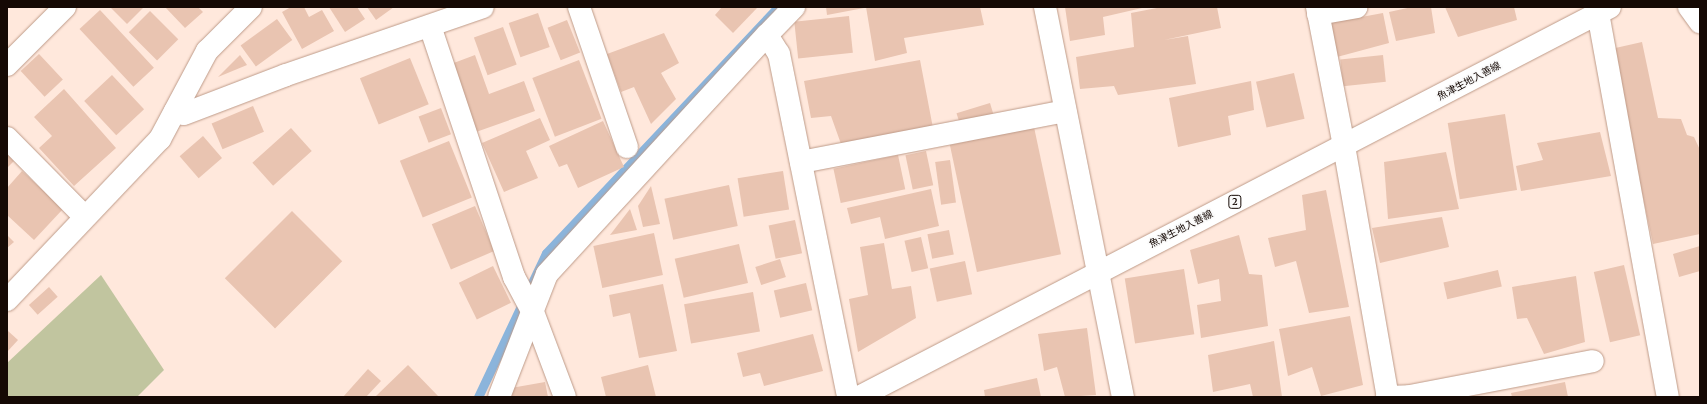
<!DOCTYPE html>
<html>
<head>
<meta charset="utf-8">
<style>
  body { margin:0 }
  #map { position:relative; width:1707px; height:404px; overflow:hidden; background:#ffe8dc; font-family:Merriweather,"Noto Sans JP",serif }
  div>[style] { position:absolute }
  .green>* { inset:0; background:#c1c59f }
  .stream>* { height:9px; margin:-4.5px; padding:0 4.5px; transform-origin:4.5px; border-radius:4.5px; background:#8bb4db }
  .building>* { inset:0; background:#e9c4b1; transform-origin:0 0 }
  .roads { filter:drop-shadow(0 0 1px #be9b89) drop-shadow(0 0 1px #be9b89) }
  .minor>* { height:22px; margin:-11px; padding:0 11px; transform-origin:11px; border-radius:11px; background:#fff }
  .major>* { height:22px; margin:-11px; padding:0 11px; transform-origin:11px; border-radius:11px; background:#fff }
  span { translate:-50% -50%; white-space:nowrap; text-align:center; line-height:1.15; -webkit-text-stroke:3px #fafafa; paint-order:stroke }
  .shield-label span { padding:1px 3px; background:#fafafa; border:1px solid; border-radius:3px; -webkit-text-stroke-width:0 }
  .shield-label { font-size:9px; color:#150904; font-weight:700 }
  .street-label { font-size:10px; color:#150904 }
  .frame { position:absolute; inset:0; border:8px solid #150904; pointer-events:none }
</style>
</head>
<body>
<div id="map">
  <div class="green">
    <i style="clip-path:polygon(101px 275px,164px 370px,137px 397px,7px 397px,7px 363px)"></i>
  </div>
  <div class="stream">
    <i style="left:478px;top:397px;width:159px;rotate:-64.7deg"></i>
    <i style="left:546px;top:253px;width:338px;rotate:-46.7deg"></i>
  </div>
  <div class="building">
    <i style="clip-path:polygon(110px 7px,142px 7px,143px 8px,127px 24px)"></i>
    <i style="clip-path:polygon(165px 7px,198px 7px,203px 12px,185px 28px)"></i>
    <i style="clip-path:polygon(291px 7px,304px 7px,309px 17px,322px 10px,334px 31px,302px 49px,282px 12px)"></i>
    <i style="clip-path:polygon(329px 7px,357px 7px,365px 19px,345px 32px)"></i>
    <i style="clip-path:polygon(367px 7px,394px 7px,376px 20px)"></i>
    <i style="clip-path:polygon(722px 7px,758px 7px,733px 33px,715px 15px)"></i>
    <i style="clip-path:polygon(826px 7px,864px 7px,864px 8px,827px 15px)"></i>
    <i style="clip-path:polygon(866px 7px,980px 7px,984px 25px,904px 38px,907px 53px,875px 61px)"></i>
    <i style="clip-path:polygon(1065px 7px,1142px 7px,1142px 8px,1103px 17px,1105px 35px,1070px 41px)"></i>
    <i style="clip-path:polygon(1162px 7px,1217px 7px,1221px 28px,1164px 40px,1188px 36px,1196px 84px,1118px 95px,1114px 86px,1080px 89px,1076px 57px,1134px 47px,1131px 13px)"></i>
    <i style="clip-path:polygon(1412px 7px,1431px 7px,1435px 33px,1396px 41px,1389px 12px)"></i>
    <i style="clip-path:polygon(1445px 7px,1514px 7px,1517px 20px,1458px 37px)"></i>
    <i style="left:100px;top:10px;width:79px;height:28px;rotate:47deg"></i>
    <i style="left:150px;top:11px;width:40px;height:30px;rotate:45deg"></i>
    <i style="left:538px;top:13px;width:36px;height:31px;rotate:71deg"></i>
    <i style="clip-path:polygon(1383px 13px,1389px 43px,1337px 57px,1329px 23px)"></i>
    <i style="left:849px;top:16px;width:37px;height:55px;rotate:84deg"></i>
    <i style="left:277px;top:19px;width:26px;height:45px;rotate:54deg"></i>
    <i style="left:567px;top:20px;width:35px;height:21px;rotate:68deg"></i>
    <i style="left:503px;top:27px;width:40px;height:31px;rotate:70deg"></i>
    <i style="clip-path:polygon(664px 33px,679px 63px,661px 73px,676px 99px,651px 124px,634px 87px,621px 92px,607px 54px)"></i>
    <i style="clip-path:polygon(1642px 42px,1658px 118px,1681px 119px,1687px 135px,1694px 137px,1700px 150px,1700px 234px,1653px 244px,1611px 49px)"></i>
    <i style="left:39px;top:54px;width:35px;height:25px;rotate:47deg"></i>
    <i style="clip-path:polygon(240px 55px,247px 65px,218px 77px)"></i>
    <i style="clip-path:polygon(475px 55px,489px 94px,524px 81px,535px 111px,476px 132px,451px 64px)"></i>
    <i style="left:1383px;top:55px;width:27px;height:43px;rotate:84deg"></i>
    <i style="left:410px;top:58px;width:50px;height:54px;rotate:68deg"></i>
    <i style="left:579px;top:60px;width:63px;height:50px;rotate:69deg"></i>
    <i style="clip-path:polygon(920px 60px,933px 128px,841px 144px,831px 116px,811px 118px,804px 81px)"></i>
    <i style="left:1294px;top:73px;width:47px;height:39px;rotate:77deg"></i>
    <i style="left:112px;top:75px;width:47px;height:38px;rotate:47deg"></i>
    <i style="clip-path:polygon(1251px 81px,1254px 110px,1228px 116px,1231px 135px,1178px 147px,1169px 98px)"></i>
    <i style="clip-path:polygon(64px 89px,116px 148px,74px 186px,39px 148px,52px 136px,34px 117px)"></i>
    <i style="left:990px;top:103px;width:14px;height:35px;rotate:73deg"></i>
    <i style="left:253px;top:106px;width:28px;height:45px;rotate:67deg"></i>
    <i style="left:441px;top:108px;width:28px;height:24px;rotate:69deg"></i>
    <i style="left:1505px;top:114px;width:77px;height:58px;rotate:81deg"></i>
    <i style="clip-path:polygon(540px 118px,550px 140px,526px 151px,538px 178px,504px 192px,482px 143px)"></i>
    <i style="clip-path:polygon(603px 121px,624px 167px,578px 188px,567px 164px,559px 167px,549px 146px)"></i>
    <i style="left:1034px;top:127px;width:130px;height:86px;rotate:78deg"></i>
    <i style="left:291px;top:128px;width:31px;height:52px;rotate:48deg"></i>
    <i style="clip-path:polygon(1600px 132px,1611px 176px,1521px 191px,1516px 166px,1543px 160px,1537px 143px)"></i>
    <i style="left:203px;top:136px;width:29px;height:31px;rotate:49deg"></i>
    <i style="left:449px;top:141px;width:61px;height:53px;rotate:68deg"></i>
    <i style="left:926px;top:151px;width:35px;height:21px;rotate:78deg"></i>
    <i style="clip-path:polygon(1446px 152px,1459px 209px,1388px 219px,1384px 162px)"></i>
    <i style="clip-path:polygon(7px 153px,14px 161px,7px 168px)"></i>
    <i style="left:898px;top:155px;width:35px;height:66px;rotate:78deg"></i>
    <i style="left:950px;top:160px;width:43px;height:15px;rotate:82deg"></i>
    <i style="clip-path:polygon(22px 171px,63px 209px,34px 240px,7px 215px,7px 188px)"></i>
    <i style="left:783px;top:171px;width:39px;height:46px;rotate:81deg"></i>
    <i style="left:729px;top:185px;width:42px;height:66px;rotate:78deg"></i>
    <i style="clip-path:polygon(651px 186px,660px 224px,643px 227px,638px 206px)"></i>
    <i style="clip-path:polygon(931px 189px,939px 226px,885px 239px,880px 217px,851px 224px,847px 208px)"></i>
    <i style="clip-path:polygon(1326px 190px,1349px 307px,1309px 313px,1296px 261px,1275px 267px,1268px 238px,1306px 230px,1302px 195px)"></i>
    <i style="left:475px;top:206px;width:49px;height:47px;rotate:67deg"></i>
    <i style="clip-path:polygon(630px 209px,637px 230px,610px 235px)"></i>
    <i style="left:292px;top:211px;width:71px;height:95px;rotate:45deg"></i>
    <i style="clip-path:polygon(1442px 217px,1449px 247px,1380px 263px,1372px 228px)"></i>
    <i style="left:795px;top:220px;width:34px;height:27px;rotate:78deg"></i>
    <i style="left:949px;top:230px;width:25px;height:22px;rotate:79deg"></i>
    <i style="left:654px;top:233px;width:43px;height:62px;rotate:78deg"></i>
    <i style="clip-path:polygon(7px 235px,14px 242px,7px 248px)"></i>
    <i style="clip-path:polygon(1239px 235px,1249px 274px,1262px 275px,1268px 326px,1201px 338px,1197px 305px,1221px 301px,1219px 279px,1198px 284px,1190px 250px)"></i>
    <i style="left:921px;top:237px;width:32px;height:17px;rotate:77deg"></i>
    <i style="clip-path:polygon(884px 243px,892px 289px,911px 286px,916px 318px,858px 352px,849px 299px,868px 295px,860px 247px)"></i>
    <i style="left:739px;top:244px;width:40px;height:66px;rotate:77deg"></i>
    <i style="clip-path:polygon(1700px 246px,1700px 271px,1679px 277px,1673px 254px)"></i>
    <i style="left:780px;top:259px;width:19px;height:26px;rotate:72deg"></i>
    <i style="left:965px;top:261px;width:34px;height:36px;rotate:78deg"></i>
    <i style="left:1624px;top:265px;width:72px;height:31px;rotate:77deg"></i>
    <i style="left:493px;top:266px;width:41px;height:38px;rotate:64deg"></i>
    <i style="left:1184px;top:269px;width:66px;height:60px;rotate:81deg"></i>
    <i style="left:1498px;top:270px;width:17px;height:56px;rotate:77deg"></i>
    <i style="clip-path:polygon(1576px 276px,1585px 342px,1544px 354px,1527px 318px,1517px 319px,1512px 287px)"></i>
    <i style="left:806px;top:283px;width:28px;height:33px;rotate:77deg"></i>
    <i style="clip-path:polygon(663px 284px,677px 351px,639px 358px,630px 313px,613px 317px,609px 295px)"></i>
    <i style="left:49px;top:287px;width:13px;height:27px;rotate:48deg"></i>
    <i style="left:753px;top:292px;width:40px;height:70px;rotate:80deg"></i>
    <i style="clip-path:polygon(1350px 316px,1363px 385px,1321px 396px,1312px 367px,1288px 376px,1279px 329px)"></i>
    <i style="clip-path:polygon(1087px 328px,1096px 395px,1065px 397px,1057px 367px,1044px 371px,1038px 334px)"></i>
    <i style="clip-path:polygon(8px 331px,18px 340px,7px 352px,7px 332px)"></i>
    <i style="clip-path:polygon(813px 334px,823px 371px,764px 386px,760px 373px,743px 377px,737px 353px)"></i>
    <i style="clip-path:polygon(1274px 341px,1282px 397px,1253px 397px,1250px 384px,1213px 392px,1208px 355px)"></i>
    <i style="clip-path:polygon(408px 365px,439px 397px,376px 396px)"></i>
    <i style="clip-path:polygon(648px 365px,656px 397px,606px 397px,601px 377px)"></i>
    <i style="clip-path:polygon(368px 369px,381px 381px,366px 397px,343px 397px)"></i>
    <i style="clip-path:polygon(1037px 378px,1041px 397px,985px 397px,984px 390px)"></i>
    <i style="clip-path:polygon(545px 382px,548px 397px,512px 397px,511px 388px)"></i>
    <i style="clip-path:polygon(1565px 382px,1568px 397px,1512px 397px,1511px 393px)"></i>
  </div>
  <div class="roads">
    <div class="minor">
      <i style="left:579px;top:7px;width:148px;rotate:71.1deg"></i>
      <i style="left:1045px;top:7px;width:398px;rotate:78.7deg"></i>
      <i style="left:1317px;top:7px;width:142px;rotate:79deg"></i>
      <i style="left:1344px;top:146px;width:255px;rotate:80.1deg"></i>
      <i style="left:1689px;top:7px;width:19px;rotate:54deg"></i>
      <i style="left:1598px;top:13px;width:390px;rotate:79.7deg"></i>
      <i style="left:1318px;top:14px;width:39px;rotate:-10deg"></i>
      <i style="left:430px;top:26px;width:265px;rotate:71.5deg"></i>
      <i style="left:514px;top:277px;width:40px;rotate:62deg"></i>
      <i style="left:533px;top:312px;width:91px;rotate:69.4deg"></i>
      <i style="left:767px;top:35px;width:39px;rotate:-46deg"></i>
      <i style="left:7px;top:65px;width:82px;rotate:-45deg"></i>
      <i style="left:175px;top:111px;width:9px;rotate:18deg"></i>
      <i style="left:184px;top:114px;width:109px;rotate:-20.9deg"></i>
      <i style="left:286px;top:75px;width:208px;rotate:-19deg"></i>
      <i style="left:7px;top:138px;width:110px;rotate:45.4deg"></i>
      <i style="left:801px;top:162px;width:269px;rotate:-10.9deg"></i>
      <i style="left:7px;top:300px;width:222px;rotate:-46.5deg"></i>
      <i style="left:160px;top:139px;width:100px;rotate:-61.9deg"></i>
      <i style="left:207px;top:51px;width:62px;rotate:-45deg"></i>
      <i style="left:499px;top:397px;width:132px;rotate:-68.7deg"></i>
      <i style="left:547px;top:274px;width:325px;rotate:-47.4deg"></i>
      <i style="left:767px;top:35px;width:22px;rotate:58deg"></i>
      <i style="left:779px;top:54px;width:350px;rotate:78.6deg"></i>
      <i style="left:1387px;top:397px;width:23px;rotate:-2deg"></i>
      <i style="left:1410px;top:396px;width:186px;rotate:-10.8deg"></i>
    </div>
    <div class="major">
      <i style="left:859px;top:397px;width:846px;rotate:-27.44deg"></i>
    </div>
  </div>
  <div class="shield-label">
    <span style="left:1235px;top:202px">2</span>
  </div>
  <div class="street-label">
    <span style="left:1469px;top:81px;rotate:-28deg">魚津生地入善線</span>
    <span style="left:1181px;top:229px;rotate:-27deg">魚津生地入善線</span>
  </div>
  <div class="frame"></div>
</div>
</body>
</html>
